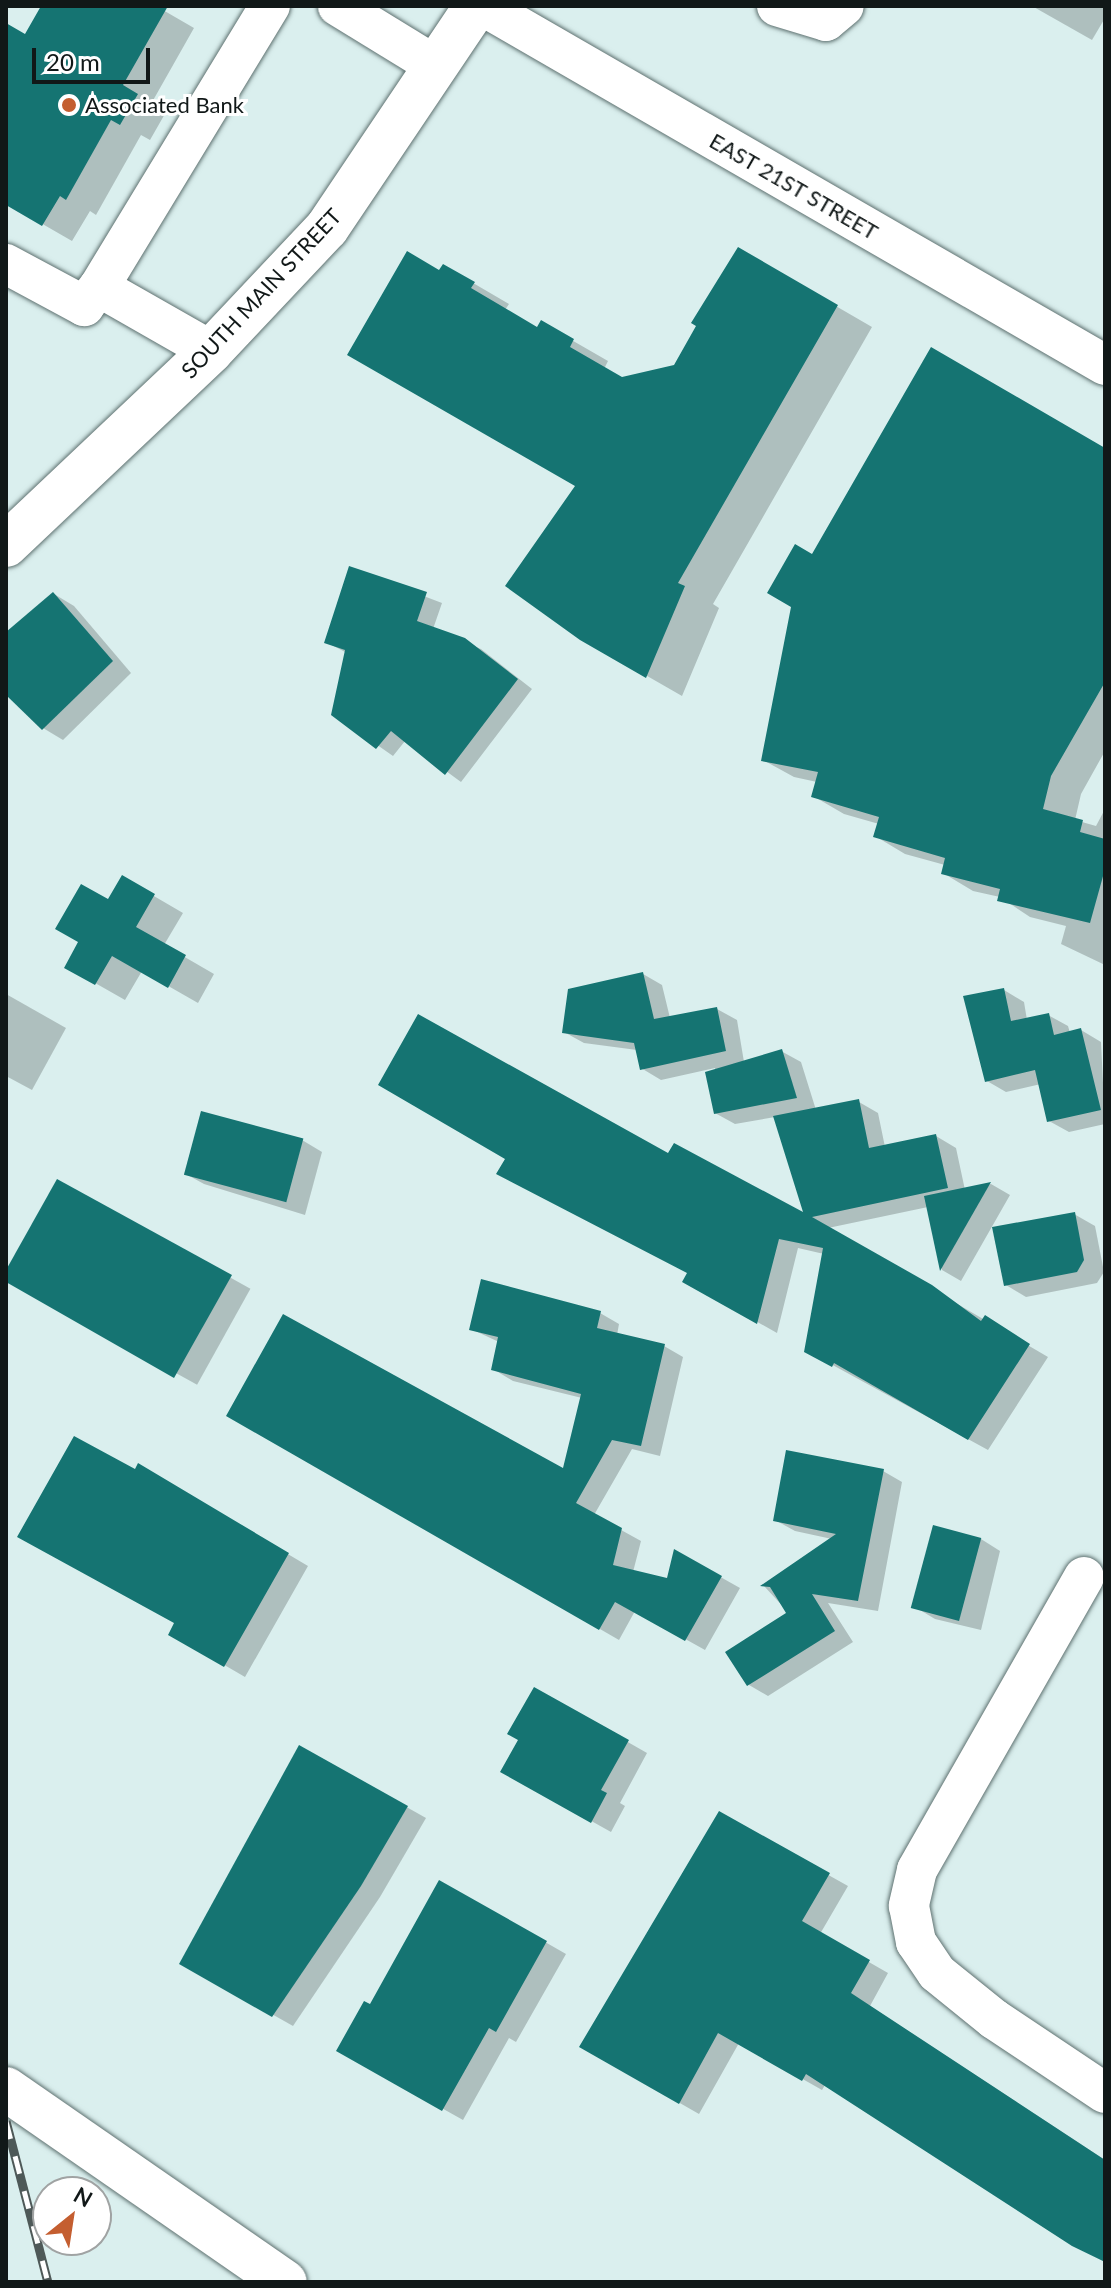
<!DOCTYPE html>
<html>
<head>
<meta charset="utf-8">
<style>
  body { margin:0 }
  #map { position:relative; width:1111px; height:2288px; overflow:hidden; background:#daefee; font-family:Lato,sans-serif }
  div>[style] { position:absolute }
  .shadow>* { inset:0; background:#0003; transform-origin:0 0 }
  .building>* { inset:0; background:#157472; transform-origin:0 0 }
  .roads { filter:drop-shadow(0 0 2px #5e7170) drop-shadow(0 0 2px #5e7170) }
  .minor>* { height:40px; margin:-20px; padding:0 20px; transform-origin:20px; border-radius:20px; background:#fff }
  .major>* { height:44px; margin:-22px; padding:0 22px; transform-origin:22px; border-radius:22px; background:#fff }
  .rail>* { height:9px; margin-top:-4.5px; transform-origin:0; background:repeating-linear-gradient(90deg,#fff 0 18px,#4e5958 0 36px); box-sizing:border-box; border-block:2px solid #4e5958 }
  .dots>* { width:22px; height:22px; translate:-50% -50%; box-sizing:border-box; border:4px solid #fff; border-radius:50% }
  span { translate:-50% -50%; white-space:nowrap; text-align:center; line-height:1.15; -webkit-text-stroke:6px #fff; paint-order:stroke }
  .poi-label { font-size:22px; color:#111818 }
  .left { translate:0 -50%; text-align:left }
  .street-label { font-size:22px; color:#111818 }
  .frame { position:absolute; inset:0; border:8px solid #111818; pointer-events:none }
  .north { position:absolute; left:32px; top:2176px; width:80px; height:80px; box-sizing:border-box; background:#fff; border:2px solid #a0a3a3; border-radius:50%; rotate:30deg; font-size:22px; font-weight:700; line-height:32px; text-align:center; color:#111818 }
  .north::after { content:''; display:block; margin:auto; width:28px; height:36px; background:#c45e30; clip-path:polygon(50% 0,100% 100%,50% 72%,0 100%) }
  .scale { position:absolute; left:32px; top:48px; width:118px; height:36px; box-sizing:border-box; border:4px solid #111818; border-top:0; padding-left:10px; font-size:24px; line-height:28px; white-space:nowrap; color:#111818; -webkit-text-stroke:6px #fff; paint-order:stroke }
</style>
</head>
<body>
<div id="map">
  <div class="shadow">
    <i style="clip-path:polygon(44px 6px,156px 6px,194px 28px,151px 104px,166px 112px,150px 140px,141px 135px,96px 215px,90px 211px,72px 241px,6px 203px,6px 25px,26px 37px)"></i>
    <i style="clip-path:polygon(1032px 6px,1105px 6px,1105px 18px,1092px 40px)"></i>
    <i style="clip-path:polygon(739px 250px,872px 327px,713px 604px,719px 608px,682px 696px,581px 638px,577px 485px,440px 273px,444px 266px,509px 304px,505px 310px,538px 329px,542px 323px,608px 361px,604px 369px,622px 379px,675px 366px)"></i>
    <i style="clip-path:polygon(1105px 450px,1105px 751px,1081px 794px,1075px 820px,1096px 826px,1105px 809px,1105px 965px,1061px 944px,1066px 926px,1030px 917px,1000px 897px,973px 891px,943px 873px,945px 865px,905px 854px,875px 836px,879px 824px,844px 814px,813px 796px,817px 782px,794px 777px,763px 760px,812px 556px)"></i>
    <i style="clip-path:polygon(350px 568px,442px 603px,433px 629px,481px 649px,532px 689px,461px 782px,405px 741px,393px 756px,333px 714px,347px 653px,326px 642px)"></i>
    <i style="clip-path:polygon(54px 594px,74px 606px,131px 673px,63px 740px,43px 728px,6px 692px,6px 635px)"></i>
    <i style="clip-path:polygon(123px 878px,183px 913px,164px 945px,214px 974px,198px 1003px,142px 971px,125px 1000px,67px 967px)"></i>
    <i style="clip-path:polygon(643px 974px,662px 985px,670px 1018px,717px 1009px,737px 1020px,744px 1062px,781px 1051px,801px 1062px,816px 1110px,859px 1102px,878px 1113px,885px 1147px,936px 1136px,956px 1148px,965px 1190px,991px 1184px,1010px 1195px,961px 1281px,942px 1270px,928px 1207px,828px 1228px,1048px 1357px,988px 1450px,807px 1351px,824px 1254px,798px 1248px,777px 1333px,685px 1281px,689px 1272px,499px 1174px,669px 1156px,806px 1216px,775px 1117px,735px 1124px,715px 1113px,715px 1068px,661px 1080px,641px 1068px,637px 1050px,584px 1043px,564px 1032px)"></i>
    <i style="clip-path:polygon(1004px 990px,1024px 1002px,1027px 1020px,1048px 1015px,1068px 1026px,1070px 1033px,1081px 1030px,1101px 1042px,1105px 1124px,1069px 1132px,1049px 1121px,1041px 1084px,1006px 1092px,987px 1081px)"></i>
    <i style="clip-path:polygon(6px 994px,66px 1028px,32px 1090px,6px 1076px)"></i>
    <i style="clip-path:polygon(302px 1140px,322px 1152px,305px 1215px,204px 1184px,184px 1173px)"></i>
    <i style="left:58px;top:1182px;width:220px;height:110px;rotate:29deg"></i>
    <i style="clip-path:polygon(1074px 1214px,1095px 1226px,1104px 1272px,1097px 1283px,1026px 1297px,1006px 1285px)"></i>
    <i style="clip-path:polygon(600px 1313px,619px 1324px,617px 1335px,664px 1346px,683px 1357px,660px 1456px,632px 1449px,594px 1515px,641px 1541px,633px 1572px,668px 1581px,676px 1552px,740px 1588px,705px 1650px,635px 1611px,619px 1640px,229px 1415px,564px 1471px,582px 1398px,513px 1381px,493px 1369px,499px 1342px,471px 1329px)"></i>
    <i style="clip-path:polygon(139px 1466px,308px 1566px,245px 1677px,171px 1634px,177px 1623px)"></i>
    <i style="clip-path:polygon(883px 1471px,902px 1482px,878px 1611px,828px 1603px,853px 1642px,768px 1696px,749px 1685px,789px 1613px,764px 1586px,832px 1539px,795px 1531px,775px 1520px)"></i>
    <i style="clip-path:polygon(981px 1539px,1000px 1551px,981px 1630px,935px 1619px,915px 1607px)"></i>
    <i style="clip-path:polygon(535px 1689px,647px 1753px,620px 1803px,625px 1806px,611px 1832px,502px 1771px,520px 1739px)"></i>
    <i style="clip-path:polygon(300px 1747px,426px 1818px,380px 1897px,293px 2026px,181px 1963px)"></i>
    <i style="clip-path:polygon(720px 1814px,848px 1886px,820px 1934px,888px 1973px,870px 2006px,1105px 2160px,1105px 2262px,825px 2085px,822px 2090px,739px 2043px,699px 2114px,582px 2047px)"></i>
    <i style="clip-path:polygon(440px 1882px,566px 1954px,516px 2042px,509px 2038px,463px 2120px,338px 2050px,371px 2007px)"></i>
  </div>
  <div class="building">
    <i style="clip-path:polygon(41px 6px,168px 6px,123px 85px,138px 94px,120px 125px,111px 120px,66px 200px,60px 196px,42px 226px,6px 205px,6px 23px,25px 34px)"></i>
    <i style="clip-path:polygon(738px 247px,838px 305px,678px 583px,685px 586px,646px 678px,580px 640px,505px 586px,575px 486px,347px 355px,407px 251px,439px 270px,443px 264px,475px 282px,471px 288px,537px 327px,541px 320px,574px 339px,570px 347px,622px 377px,674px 365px,696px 326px,691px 323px)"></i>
    <i style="clip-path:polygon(931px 347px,1105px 448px,1105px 682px,1051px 776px,1043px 809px,1083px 820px,1080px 832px,1105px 839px,1105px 869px,1090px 923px,997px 901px,1000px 889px,941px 874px,945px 858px,873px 837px,879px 817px,811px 797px,818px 772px,761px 761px,791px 607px,767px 593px,795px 544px,812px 554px)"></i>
    <i style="clip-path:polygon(349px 566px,427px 592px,417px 621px,465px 638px,518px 679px,445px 775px,391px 731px,376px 749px,331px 715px,345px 650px,324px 643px)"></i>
    <i style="clip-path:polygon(53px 592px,113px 661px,42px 730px,6px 695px,6px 632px)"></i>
    <i style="clip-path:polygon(122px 875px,155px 894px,136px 927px,186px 955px,168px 988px,112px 956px,95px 985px,64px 968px,78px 942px,55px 929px,81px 884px,108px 899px)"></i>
    <i style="clip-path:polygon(643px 972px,654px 1019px,717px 1007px,726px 1051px,640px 1070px,634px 1043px,562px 1033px,568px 989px)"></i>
    <i style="clip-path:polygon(1004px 988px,1011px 1021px,1049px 1013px,1054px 1035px,1081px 1028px,1101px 1110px,1047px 1122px,1035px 1070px,985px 1082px,963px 996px)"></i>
    <i style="clip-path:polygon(418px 1014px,668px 1153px,674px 1143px,803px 1212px,773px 1116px,859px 1099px,869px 1148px,936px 1134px,948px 1188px,812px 1217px,932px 1285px,981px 1321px,985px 1315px,1030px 1344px,968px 1440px,834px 1363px,832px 1367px,804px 1352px,823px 1248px,779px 1239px,757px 1324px,682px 1282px,687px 1273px,496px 1174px,505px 1159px,378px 1085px)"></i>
    <i style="clip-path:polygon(782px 1049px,797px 1098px,714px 1114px,705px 1072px)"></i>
    <i style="left:201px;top:1111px;width:106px;height:66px;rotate:15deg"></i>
    <i style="clip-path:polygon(57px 1179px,232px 1275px,174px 1378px,6px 1282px,6px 1270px)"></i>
    <i style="clip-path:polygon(991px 1182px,940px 1271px,924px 1196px)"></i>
    <i style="clip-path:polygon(1075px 1212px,1084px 1260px,1077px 1272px,1004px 1286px,992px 1227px)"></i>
    <i style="clip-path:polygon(481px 1279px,601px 1311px,597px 1328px,665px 1344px,641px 1446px,612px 1440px,576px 1503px,622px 1528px,613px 1565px,667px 1578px,674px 1549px,722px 1576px,685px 1641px,615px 1602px,599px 1630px,226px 1416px,283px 1314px,563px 1468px,581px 1394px,491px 1370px,498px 1337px,469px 1330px)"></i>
    <i style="clip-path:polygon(74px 1436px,135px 1469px,138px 1463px,289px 1553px,224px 1667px,168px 1635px,174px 1623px,17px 1537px)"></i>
    <i style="clip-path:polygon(786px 1450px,884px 1469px,858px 1601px,812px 1594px,835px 1631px,747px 1686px,725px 1652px,786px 1613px,770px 1587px,760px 1586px,836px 1534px,773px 1521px)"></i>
    <i style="left:933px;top:1525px;width:50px;height:86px;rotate:15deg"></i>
    <i style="clip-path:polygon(534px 1687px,629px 1740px,601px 1790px,607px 1793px,591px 1823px,500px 1772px,518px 1740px,507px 1734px)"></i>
    <i style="clip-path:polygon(299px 1745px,408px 1806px,361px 1886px,272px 2017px,179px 1964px)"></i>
    <i style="clip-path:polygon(719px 1811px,830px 1873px,802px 1921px,870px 1960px,851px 1993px,1105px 2160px,1105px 2262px,1072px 2246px,806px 2074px,802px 2081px,718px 2033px,679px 2104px,579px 2047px)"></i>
    <i style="clip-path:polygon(439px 1880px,547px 1941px,496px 2032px,489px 2028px,442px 2111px,336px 2051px,364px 2001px,370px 2004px)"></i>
  </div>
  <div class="roads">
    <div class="minor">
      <i style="left:338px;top:6px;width:115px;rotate:31.5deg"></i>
      <i style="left:483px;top:6px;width:718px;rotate:29.99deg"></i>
      <i style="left:777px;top:6px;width:51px;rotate:17deg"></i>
      <i style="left:826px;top:21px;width:23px;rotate:-40deg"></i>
      <i style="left:6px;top:264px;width:89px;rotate:28.3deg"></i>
      <i style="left:84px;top:306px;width:24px;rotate:-52deg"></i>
      <i style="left:99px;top:287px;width:129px;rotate:29.7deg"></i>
      <i style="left:99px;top:287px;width:329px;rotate:-58.7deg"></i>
      <i style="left:1084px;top:1577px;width:337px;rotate:119.7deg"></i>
      <i style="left:917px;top:1870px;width:37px;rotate:103deg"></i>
      <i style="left:909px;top:1906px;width:37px;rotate:79deg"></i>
      <i style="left:916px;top:1942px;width:37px;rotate:56deg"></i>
      <i style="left:937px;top:1973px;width:73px;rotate:38.9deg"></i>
      <i style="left:994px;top:2019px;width:133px;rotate:33.7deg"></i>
    </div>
    <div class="major">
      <i style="left:6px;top:545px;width:282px;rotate:-43.4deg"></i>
      <i style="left:211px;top:351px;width:169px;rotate:-46.7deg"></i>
      <i style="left:327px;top:228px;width:267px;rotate:-56.1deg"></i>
      <i style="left:6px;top:2089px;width:339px;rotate:34.7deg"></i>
    </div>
  </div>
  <div class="rail">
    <i style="left:6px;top:2121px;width:166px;rotate:75.4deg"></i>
  </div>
  <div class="dots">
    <i style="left:69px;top:105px;background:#c45e30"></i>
  </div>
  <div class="poi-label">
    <span class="left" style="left:85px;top:105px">Associated Bank</span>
  </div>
  <div class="street-label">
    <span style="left:794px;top:186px;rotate:30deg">EAST 21ST STREET</span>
    <span style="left:261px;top:293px;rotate:-47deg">SOUTH MAIN STREET</span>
  </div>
  <div class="frame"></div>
  <div class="north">N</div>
  <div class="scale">20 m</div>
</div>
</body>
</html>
